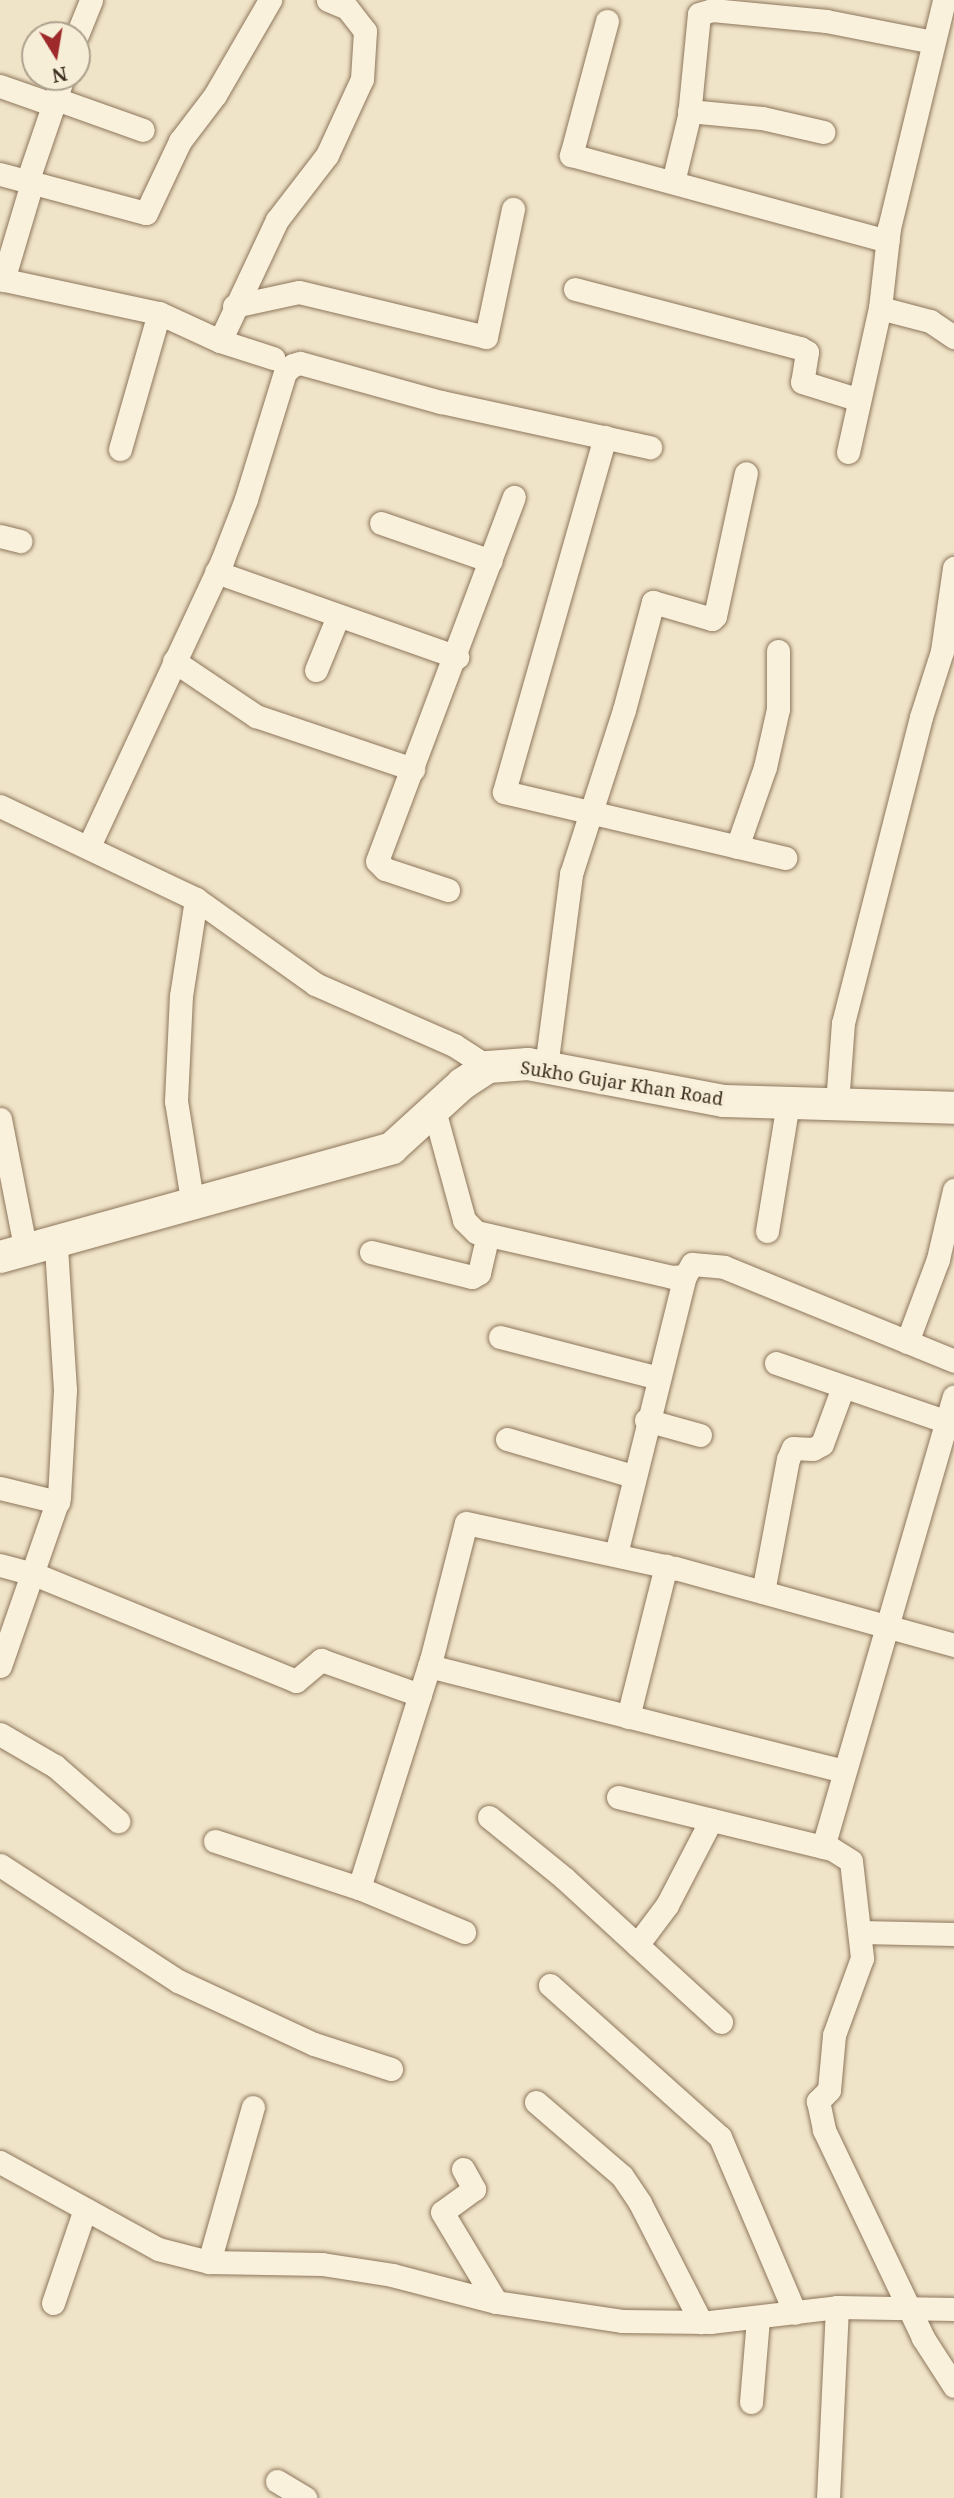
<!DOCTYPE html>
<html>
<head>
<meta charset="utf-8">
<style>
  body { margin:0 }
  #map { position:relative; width:954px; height:2498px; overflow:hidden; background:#f0e4c8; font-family:"Noto Serif",serif }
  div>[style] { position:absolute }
  .roads { filter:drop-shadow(0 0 2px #8d765c) drop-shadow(0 0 2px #8d765c) }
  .minor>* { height:23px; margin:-11.5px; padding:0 11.5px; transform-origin:11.5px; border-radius:11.5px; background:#faf1dc }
  .secondary>* { height:32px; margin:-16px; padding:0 16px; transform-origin:16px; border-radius:16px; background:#faf1dc }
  span { translate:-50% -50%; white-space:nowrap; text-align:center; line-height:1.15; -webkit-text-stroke:7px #f7eed8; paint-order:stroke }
  .street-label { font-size:18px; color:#3d2e20 }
  .north { position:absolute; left:21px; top:21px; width:70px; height:70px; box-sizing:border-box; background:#f7eed8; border:2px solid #ada18e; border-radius:50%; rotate:169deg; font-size:19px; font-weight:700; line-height:28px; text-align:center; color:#3d2e20 }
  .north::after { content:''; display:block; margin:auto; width:24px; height:32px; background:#9e2a2b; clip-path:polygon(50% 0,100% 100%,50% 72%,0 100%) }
</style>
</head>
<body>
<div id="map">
  <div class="roads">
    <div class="minor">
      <i style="left:607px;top:21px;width:139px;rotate:105deg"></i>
      <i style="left:571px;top:155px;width:328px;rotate:15.2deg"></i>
      <i style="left:77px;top:35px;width:38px;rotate:-68deg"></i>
      <i style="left:0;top:86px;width:57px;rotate:19.4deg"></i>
      <i style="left:56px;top:99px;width:92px;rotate:19.6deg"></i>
      <i style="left:689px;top:111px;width:73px;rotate:5.5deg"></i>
      <i style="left:762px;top:118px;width:63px;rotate:12.9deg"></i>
      <i style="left:0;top:174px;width:151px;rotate:15deg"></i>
      <i style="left:146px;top:213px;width:80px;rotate:-64.7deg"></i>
      <i style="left:180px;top:141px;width:58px;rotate:-52.7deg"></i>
      <i style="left:215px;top:95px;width:110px;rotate:-59.9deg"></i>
      <i style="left:27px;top:182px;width:111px;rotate:-71.1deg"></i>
      <i style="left:673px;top:182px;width:68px;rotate:-76.4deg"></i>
      <i style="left:689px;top:116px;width:102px;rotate:-84.4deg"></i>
      <i style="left:699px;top:14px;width:14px;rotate:-17deg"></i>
      <i style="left:712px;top:10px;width:115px;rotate:5.5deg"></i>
      <i style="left:826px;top:21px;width:109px;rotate:11.1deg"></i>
      <i style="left:0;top:279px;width:163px;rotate:12.1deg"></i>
      <i style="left:159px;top:313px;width:67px;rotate:24.7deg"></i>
      <i style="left:220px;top:341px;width:56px;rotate:17.8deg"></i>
      <i style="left:3px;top:280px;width:101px;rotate:-73.4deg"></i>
      <i style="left:575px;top:289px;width:233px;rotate:14.7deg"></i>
      <i style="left:800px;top:348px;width:8px;rotate:30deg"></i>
      <i style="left:807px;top:352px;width:30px;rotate:99deg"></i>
      <i style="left:802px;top:382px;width:58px;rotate:17.2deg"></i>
      <i style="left:234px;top:306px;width:66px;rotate:-12.2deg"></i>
      <i style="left:299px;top:292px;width:192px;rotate:13.5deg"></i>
      <i style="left:486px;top:337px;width:131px;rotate:-78.1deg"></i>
      <i style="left:880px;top:308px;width:52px;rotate:14.6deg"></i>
      <i style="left:930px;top:321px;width:29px;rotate:34deg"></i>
      <i style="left:220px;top:341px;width:134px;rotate:-64.8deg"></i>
      <i style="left:277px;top:220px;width:82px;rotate:-52.4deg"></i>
      <i style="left:327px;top:155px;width:84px;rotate:-65.3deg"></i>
      <i style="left:362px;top:79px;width:48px;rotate:-86.4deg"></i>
      <i style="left:365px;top:31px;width:29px;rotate:-128deg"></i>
      <i style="left:347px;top:8px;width:21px;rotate:-157deg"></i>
      <i style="left:605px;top:437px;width:369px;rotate:105.9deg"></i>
      <i style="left:504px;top:792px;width:289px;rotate:13.2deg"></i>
      <i style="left:120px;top:449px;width:141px;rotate:-74deg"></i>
      <i style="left:848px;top:452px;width:148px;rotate:-77.5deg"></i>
      <i style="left:880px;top:308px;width:81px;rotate:-83.6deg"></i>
      <i style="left:889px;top:228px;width:235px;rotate:-76.4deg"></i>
      <i style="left:381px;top:523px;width:116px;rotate:19.1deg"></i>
      <i style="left:0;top:536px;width:21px;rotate:14deg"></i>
      <i style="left:216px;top:572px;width:256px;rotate:19.4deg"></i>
      <i style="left:174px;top:661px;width:99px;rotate:33.9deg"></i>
      <i style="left:256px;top:716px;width:166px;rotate:18.7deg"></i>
      <i style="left:316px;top:670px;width:58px;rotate:-67.8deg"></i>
      <i style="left:0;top:806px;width:217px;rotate:25.4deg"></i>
      <i style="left:196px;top:899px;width:146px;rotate:35.5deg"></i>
      <i style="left:315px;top:984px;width:152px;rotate:23.7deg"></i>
      <i style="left:454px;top:1045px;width:40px;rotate:32.9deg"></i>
      <i style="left:89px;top:846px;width:315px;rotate:-65deg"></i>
      <i style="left:222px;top:561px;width:66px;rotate:-68.8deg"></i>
      <i style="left:246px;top:499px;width:133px;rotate:-72.9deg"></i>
      <i style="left:285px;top:372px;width:11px;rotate:-41deg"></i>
      <i style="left:293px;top:365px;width:7px;rotate:-16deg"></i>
      <i style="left:300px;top:363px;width:146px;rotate:15.5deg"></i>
      <i style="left:441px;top:402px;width:214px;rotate:12.2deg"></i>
      <i style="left:737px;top:847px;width:85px;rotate:-70.7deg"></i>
      <i style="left:765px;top:767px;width:59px;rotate:-77.4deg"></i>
      <i style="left:778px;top:709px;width:58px;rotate:-90deg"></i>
      <i style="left:448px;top:890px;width:66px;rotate:-161.6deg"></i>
      <i style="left:385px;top:869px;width:11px;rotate:-135deg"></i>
      <i style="left:377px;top:861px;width:389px;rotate:-69.4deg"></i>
      <i style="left:546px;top:1067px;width:195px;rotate:-82.6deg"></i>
      <i style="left:571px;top:874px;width:172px;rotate:-72.1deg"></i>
      <i style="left:624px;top:710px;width:112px;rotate:-75deg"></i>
      <i style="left:653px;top:602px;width:61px;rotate:16.1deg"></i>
      <i style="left:712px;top:619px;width:4px;rotate:-45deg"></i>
      <i style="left:715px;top:616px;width:146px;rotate:-77.8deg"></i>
      <i style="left:837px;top:1104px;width:81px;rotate:-85.8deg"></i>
      <i style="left:843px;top:1023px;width:316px;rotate:-75.7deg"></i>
      <i style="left:921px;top:717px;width:69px;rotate:-72.3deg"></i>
      <i style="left:942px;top:651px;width:84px;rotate:-81.8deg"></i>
      <i style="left:434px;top:1110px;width:114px;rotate:74.7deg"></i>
      <i style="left:464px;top:1220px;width:17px;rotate:45deg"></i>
      <i style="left:476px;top:1232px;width:201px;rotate:12.9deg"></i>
      <i style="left:672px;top:1277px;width:13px;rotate:-4deg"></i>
      <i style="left:685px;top:1276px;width:14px;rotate:-60deg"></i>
      <i style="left:692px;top:1264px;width:32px;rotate:5deg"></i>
      <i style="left:724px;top:1267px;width:248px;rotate:22.2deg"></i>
      <i style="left:0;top:1119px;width:135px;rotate:78.9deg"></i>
      <i style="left:193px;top:1206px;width:106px;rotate:-99.2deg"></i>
      <i style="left:176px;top:1101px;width:105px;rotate:-87.3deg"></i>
      <i style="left:181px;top:996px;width:98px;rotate:-81.2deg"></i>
      <i style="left:767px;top:1231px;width:130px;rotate:-80.7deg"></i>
      <i style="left:371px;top:1252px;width:104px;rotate:13.9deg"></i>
      <i style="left:472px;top:1277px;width:8px;rotate:-30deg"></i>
      <i style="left:479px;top:1273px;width:39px;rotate:-77deg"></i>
      <i style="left:500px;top:1337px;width:163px;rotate:14.5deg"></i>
      <i style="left:907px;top:1342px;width:89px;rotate:-69.5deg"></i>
      <i style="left:938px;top:1259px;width:71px;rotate:-76.9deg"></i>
      <i style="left:776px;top:1363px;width:181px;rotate:19deg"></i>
      <i style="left:646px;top:1420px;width:56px;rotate:15.5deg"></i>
      <i style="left:507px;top:1439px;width:131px;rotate:16.4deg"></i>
      <i style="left:0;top:1488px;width:60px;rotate:13.6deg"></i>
      <i style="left:616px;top:1554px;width:286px;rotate:-76.1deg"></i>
      <i style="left:0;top:1565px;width:35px;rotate:15deg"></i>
      <i style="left:34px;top:1574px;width:283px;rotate:22.2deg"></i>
      <i style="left:296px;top:1681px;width:33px;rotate:-40deg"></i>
      <i style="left:321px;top:1660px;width:105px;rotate:19.5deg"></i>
      <i style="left:763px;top:1592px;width:135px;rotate:-79.4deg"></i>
      <i style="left:788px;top:1459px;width:12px;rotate:-66deg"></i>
      <i style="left:793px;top:1448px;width:20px;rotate:3deg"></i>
      <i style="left:813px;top:1449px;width:10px;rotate:-29deg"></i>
      <i style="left:822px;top:1444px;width:61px;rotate:-69.8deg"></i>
      <i style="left:0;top:1666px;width:179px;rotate:-70.8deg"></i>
      <i style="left:59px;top:1497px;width:107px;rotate:-86.8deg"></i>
      <i style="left:65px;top:1390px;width:145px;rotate:-93.6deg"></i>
      <i style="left:429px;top:1666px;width:428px;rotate:14.2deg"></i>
      <i style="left:628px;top:1717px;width:156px;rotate:-75.9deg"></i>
      <i style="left:0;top:1734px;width:64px;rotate:30.2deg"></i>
      <i style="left:55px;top:1766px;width:84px;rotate:41.1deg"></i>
      <i style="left:618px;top:1797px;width:220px;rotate:13.7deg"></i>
      <i style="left:832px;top:1849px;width:22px;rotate:32deg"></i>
      <i style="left:851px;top:1861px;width:98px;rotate:83.5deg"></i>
      <i style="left:862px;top:1958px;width:82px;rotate:110deg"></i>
      <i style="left:834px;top:2035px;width:55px;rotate:95.2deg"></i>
      <i style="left:829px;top:2090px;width:16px;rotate:135deg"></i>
      <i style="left:818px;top:2101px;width:30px;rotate:78deg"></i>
      <i style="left:824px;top:2130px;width:230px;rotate:64.5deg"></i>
      <i style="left:923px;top:2338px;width:57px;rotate:57.1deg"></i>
      <i style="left:489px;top:1817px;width:97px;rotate:39.1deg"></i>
      <i style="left:564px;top:1878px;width:213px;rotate:42.5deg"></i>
      <i style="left:215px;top:1841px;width:151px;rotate:18.1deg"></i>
      <i style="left:359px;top:1888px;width:114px;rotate:22.7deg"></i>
      <i style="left:823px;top:1847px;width:469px;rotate:-73.8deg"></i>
      <i style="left:0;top:1865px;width:212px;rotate:33.1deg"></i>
      <i style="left:178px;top:1981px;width:150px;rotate:24.9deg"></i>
      <i style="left:314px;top:2044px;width:81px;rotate:18deg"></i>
      <i style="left:359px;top:1888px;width:239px;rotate:-72.5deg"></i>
      <i style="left:431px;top:1660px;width:141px;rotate:-75.7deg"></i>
      <i style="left:466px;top:1523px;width:214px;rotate:12.2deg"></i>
      <i style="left:675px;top:1568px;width:289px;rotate:15.4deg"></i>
      <i style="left:860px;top:1932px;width:94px;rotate:1.2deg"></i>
      <i style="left:637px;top:1945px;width:50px;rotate:-53.1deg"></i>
      <i style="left:667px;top:1905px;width:96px;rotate:-62.6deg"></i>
      <i style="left:550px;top:1985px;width:228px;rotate:41.8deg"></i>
      <i style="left:720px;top:2137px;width:191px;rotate:66.9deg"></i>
      <i style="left:536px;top:2102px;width:113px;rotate:40.7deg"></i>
      <i style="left:622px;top:2176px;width:32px;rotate:56deg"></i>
      <i style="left:640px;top:2203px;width:134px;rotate:62.9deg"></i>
      <i style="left:0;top:2162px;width:180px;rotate:28.8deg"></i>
      <i style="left:158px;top:2249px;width:53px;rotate:14.3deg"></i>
      <i style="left:209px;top:2262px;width:113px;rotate:1deg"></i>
      <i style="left:322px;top:2264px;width:71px;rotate:8.9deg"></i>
      <i style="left:392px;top:2275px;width:107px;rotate:14.6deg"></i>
      <i style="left:496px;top:2302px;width:127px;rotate:8.6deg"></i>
      <i style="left:622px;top:2321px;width:88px;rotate:0.7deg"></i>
      <i style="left:710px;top:2322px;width:128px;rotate:-6.7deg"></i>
      <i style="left:837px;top:2307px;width:117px;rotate:1deg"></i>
      <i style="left:463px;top:2169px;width:23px;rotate:61deg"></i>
      <i style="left:474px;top:2189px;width:39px;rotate:144deg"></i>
      <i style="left:442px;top:2212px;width:105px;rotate:59deg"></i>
      <i style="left:209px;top:2262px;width:161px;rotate:-74.2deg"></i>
      <i style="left:53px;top:2303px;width:99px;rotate:-71.2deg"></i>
      <i style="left:751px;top:2402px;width:84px;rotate:-85.2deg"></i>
      <i style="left:277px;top:2481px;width:33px;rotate:31deg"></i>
      <i style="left:828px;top:2498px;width:191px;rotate:-87.3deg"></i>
    </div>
    <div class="secondary">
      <i style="left:0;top:1257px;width:407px;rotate:-15.5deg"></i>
      <i style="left:392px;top:1148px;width:95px;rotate:-42.4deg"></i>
      <i style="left:462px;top:1084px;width:31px;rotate:-33deg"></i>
      <i style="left:488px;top:1067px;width:40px;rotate:-4.3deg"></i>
      <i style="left:528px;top:1064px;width:199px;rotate:10.7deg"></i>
      <i style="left:724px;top:1101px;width:230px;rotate:1.7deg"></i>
    </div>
  </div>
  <div class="street-label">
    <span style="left:622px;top:1083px;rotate:9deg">Sukho Gujar Khan Road</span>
  </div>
  <div class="north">N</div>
</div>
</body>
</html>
